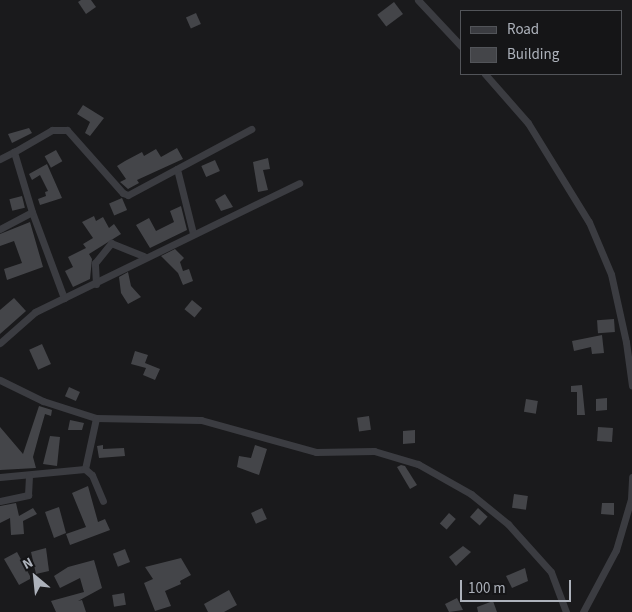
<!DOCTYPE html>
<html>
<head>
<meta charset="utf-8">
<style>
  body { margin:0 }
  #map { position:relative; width:632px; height:612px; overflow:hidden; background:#1a1a1c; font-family:"Source Sans 3",sans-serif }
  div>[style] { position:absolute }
  .building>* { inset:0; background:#444549; transform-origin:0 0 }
  .street>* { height:7px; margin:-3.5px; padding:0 3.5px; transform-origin:3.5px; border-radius:3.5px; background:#3b3c41 }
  span { translate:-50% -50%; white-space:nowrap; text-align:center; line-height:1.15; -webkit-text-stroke:4.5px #151517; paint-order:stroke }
  .legend { position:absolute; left:460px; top:10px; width:162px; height:65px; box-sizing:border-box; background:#151517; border:1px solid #525459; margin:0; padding:6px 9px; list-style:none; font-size:15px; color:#adb2bb }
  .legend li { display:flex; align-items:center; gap:10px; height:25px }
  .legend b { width:25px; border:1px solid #525459 }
  .north { position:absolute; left:10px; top:552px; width:50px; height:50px; -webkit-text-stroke:4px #151517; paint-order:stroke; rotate:332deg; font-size:14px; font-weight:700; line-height:20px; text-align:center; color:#adb2bb }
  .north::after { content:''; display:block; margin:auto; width:18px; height:22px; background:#adb2bb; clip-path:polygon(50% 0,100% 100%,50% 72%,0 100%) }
  .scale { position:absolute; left:460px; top:580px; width:111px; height:22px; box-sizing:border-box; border:2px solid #adb2bb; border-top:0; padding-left:6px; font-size:15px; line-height:18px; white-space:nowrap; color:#adb2bb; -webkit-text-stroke:4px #151517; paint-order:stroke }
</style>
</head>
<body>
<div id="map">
  <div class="building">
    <i style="clip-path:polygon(81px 0,91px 0,96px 7px,86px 14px,78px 2px)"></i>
    <i style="left:394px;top:2px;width:15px;height:21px;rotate:53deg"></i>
    <i style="left:196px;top:13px;width:12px;height:11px;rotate:66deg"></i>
    <i style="clip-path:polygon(83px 105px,104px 118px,90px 136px,85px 133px,90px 122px,77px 114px)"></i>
    <i style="clip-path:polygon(29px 128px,32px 133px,12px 143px,8px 134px)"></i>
    <i style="clip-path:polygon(177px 148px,183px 159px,137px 180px,139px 183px,128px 189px,120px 182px,126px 179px,117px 166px,125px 161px,142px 152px,144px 156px,156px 149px,161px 157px)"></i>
    <i style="left:56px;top:150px;width:13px;height:13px;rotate:61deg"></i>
    <i style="clip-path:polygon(268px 158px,270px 169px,263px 170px,268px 190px,258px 192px,253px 162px)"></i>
    <i style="left:215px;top:160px;width:12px;height:15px;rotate:66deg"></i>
    <i style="clip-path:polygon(47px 164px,62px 198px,40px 205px,38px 199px,46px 196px,45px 192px,48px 191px,40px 175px,32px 180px,29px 174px)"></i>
    <i style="clip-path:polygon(225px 194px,233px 207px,221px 211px,215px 200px)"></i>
    <i style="left:22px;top:196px;width:12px;height:13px;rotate:76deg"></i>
    <i style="left:122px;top:198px;width:13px;height:14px;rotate:67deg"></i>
    <i style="clip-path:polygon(181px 206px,187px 230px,150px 248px,136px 225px,149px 218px,156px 231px,174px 222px,170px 211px)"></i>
    <i style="clip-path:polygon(94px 216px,96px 221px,103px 217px,109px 228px,114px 224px,121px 234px,89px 254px,92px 259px,90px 279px,73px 287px,65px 271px,73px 267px,68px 257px,86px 248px,83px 244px,93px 238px,82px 222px)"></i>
    <i style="clip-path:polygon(30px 222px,43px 267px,7px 280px,4px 269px,22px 263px,14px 241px,0 246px,0 234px)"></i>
    <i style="clip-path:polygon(175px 249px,184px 258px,180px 262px,183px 271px,189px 269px,193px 281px,183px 285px,178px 273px,161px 256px)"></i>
    <i style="clip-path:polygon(128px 272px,131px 286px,141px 297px,128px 304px,121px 293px,119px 277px)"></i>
    <i style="clip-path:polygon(14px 298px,26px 311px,0 334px,0 310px)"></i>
    <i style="left:192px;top:300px;width:13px;height:12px;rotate:39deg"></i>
    <i style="left:614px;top:319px;width:13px;height:17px;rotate:86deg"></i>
    <i style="clip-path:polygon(602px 335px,604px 353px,592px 354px,591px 347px,574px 351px,572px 341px)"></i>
    <i style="left:42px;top:344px;width:22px;height:14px;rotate:66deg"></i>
    <i style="clip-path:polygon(135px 351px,148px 355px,145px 363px,160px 369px,155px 380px,143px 375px,146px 368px,131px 364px)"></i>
    <i style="clip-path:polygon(582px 385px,585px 415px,577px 415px,577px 392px,571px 392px,571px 386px)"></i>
    <i style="left:69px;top:387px;width:12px;height:10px;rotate:24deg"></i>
    <i style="clip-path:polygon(607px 398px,607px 410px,596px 411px,596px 399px)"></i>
    <i style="left:526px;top:399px;width:12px;height:13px;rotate:9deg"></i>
    <i style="clip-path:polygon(39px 406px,52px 410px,51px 416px,45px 414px,39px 435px,33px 457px,36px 468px,0 470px,0 427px,23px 454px)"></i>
    <i style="left:369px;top:416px;width:14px;height:12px;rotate:82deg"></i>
    <i style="clip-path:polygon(70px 420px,84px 423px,82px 430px,68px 430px)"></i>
    <i style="left:598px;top:427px;width:15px;height:14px;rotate:4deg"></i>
    <i style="clip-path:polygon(415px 430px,415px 443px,403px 444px,403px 431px)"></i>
    <i style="clip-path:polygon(50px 436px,60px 437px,57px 466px,43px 464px)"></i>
    <i style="clip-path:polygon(103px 445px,103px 449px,124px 448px,125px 456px,99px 458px,97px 446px)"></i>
    <i style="clip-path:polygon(255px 445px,267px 449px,259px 475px,237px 467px,239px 456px,251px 458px)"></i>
    <i style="clip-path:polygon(401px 465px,405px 466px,417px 485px,410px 489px,397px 467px)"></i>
    <i style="clip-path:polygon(88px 486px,98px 522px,105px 519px,110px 530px,70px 545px,66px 534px,86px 527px,72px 493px)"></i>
    <i style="left:514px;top:494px;width:14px;height:14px;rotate:8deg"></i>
    <i style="clip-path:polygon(16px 503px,19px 516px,33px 508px,37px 514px,23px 521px,24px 534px,11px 535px,10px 518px,0 523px,0 506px)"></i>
    <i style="clip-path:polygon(602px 503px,614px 503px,614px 515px,601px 514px)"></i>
    <i style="clip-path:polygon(59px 507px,66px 533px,54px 538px,45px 512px)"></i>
    <i style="left:262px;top:508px;width:12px;height:12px;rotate:66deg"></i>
    <i style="left:478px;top:508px;width:13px;height:12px;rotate:42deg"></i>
    <i style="left:449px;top:513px;width:9px;height:14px;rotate:41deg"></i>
    <i style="clip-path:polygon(463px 546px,471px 552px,456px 566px,449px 557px)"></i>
    <i style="clip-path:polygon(46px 548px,49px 571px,36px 574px,31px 552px)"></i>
    <i style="left:125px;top:549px;width:14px;height:13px;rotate:69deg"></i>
    <i style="clip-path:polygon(17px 552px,30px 576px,30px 579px,19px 585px,4px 559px)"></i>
    <i style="clip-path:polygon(181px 558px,191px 575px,180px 581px,181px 584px,165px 591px,171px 606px,155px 611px,144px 583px,153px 579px,145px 567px)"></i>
    <i style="clip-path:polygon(94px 560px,102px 588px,78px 601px,82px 600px,86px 612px,56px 612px,51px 601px,84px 592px,80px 578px,60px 588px,54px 576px,68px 567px)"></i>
    <i style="clip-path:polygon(525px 568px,528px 581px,512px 588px,506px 576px)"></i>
    <i style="clip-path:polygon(229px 590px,237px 605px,224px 612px,208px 612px,204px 604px)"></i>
    <i style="left:124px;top:593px;width:12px;height:12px;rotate:81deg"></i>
    <i style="clip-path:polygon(457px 598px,463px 610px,449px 612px,445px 604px)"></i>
    <i style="clip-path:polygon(493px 601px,497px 612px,478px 612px,477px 607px)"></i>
  </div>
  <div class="street">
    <i style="left:418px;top:0;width:63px;rotate:46.9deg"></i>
    <i style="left:485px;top:74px;width:65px;rotate:48.7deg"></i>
    <i style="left:528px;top:123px;width:116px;rotate:58.4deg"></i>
    <i style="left:589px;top:222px;width:56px;rotate:67.1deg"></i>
    <i style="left:611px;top:274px;width:70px;rotate:77.6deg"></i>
    <i style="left:626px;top:342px;width:44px;rotate:82.2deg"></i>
    <i style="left:0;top:159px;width:16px;rotate:-27deg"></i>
    <i style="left:177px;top:169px;width:66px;rotate:76deg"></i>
    <i style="left:32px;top:212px;width:92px;rotate:69.6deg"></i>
    <i style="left:0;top:229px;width:36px;rotate:-28deg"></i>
    <i style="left:32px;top:212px;width:63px;rotate:-106.7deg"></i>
    <i style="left:14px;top:152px;width:44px;rotate:-30.1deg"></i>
    <i style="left:52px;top:130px;width:15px"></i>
    <i style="left:67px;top:130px;width:84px;rotate:48.4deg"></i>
    <i style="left:123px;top:193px;width:5px;rotate:22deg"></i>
    <i style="left:128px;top:195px;width:140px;rotate:-28.2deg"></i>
    <i style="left:96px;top:284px;width:21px;rotate:-93deg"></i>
    <i style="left:95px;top:263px;width:26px;rotate:-51deg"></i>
    <i style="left:111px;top:243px;width:35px;rotate:22deg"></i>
    <i style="left:0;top:343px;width:47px;rotate:-41.5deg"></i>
    <i style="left:35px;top:312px;width:294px;rotate:-26deg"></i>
    <i style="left:0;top:380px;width:48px;rotate:26deg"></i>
    <i style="left:43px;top:401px;width:56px;rotate:17.8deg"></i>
    <i style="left:96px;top:418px;width:105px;rotate:1.1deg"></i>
    <i style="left:201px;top:420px;width:119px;rotate:15.5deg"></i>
    <i style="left:316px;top:452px;width:58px;rotate:-1deg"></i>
    <i style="left:374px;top:451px;width:46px;rotate:16.5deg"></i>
    <i style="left:418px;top:464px;width:61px;rotate:29.5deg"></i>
    <i style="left:471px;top:494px;width:48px;rotate:39deg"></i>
    <i style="left:508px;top:524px;width:64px;rotate:48.1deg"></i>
    <i style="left:551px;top:572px;width:43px;rotate:69.4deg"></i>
    <i style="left:85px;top:469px;width:52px;rotate:-77.8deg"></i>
    <i style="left:0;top:477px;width:85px;rotate:-5.4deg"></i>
    <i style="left:85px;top:469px;width:9px;rotate:41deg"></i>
    <i style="left:92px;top:475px;width:28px;rotate:67deg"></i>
    <i style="left:0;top:501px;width:29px;rotate:-12deg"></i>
    <i style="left:28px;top:495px;width:20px;rotate:-87deg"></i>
    <i style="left:583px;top:612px;width:70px;rotate:-62deg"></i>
    <i style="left:616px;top:550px;width:53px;rotate:-73.6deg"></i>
    <i style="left:631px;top:499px;width:22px;rotate:-87deg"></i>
  </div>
  <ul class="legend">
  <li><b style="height:6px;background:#3b3c41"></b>Road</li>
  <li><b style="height:14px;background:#444549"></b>Building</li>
  </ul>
  <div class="north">N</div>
  <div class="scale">100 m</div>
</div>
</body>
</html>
